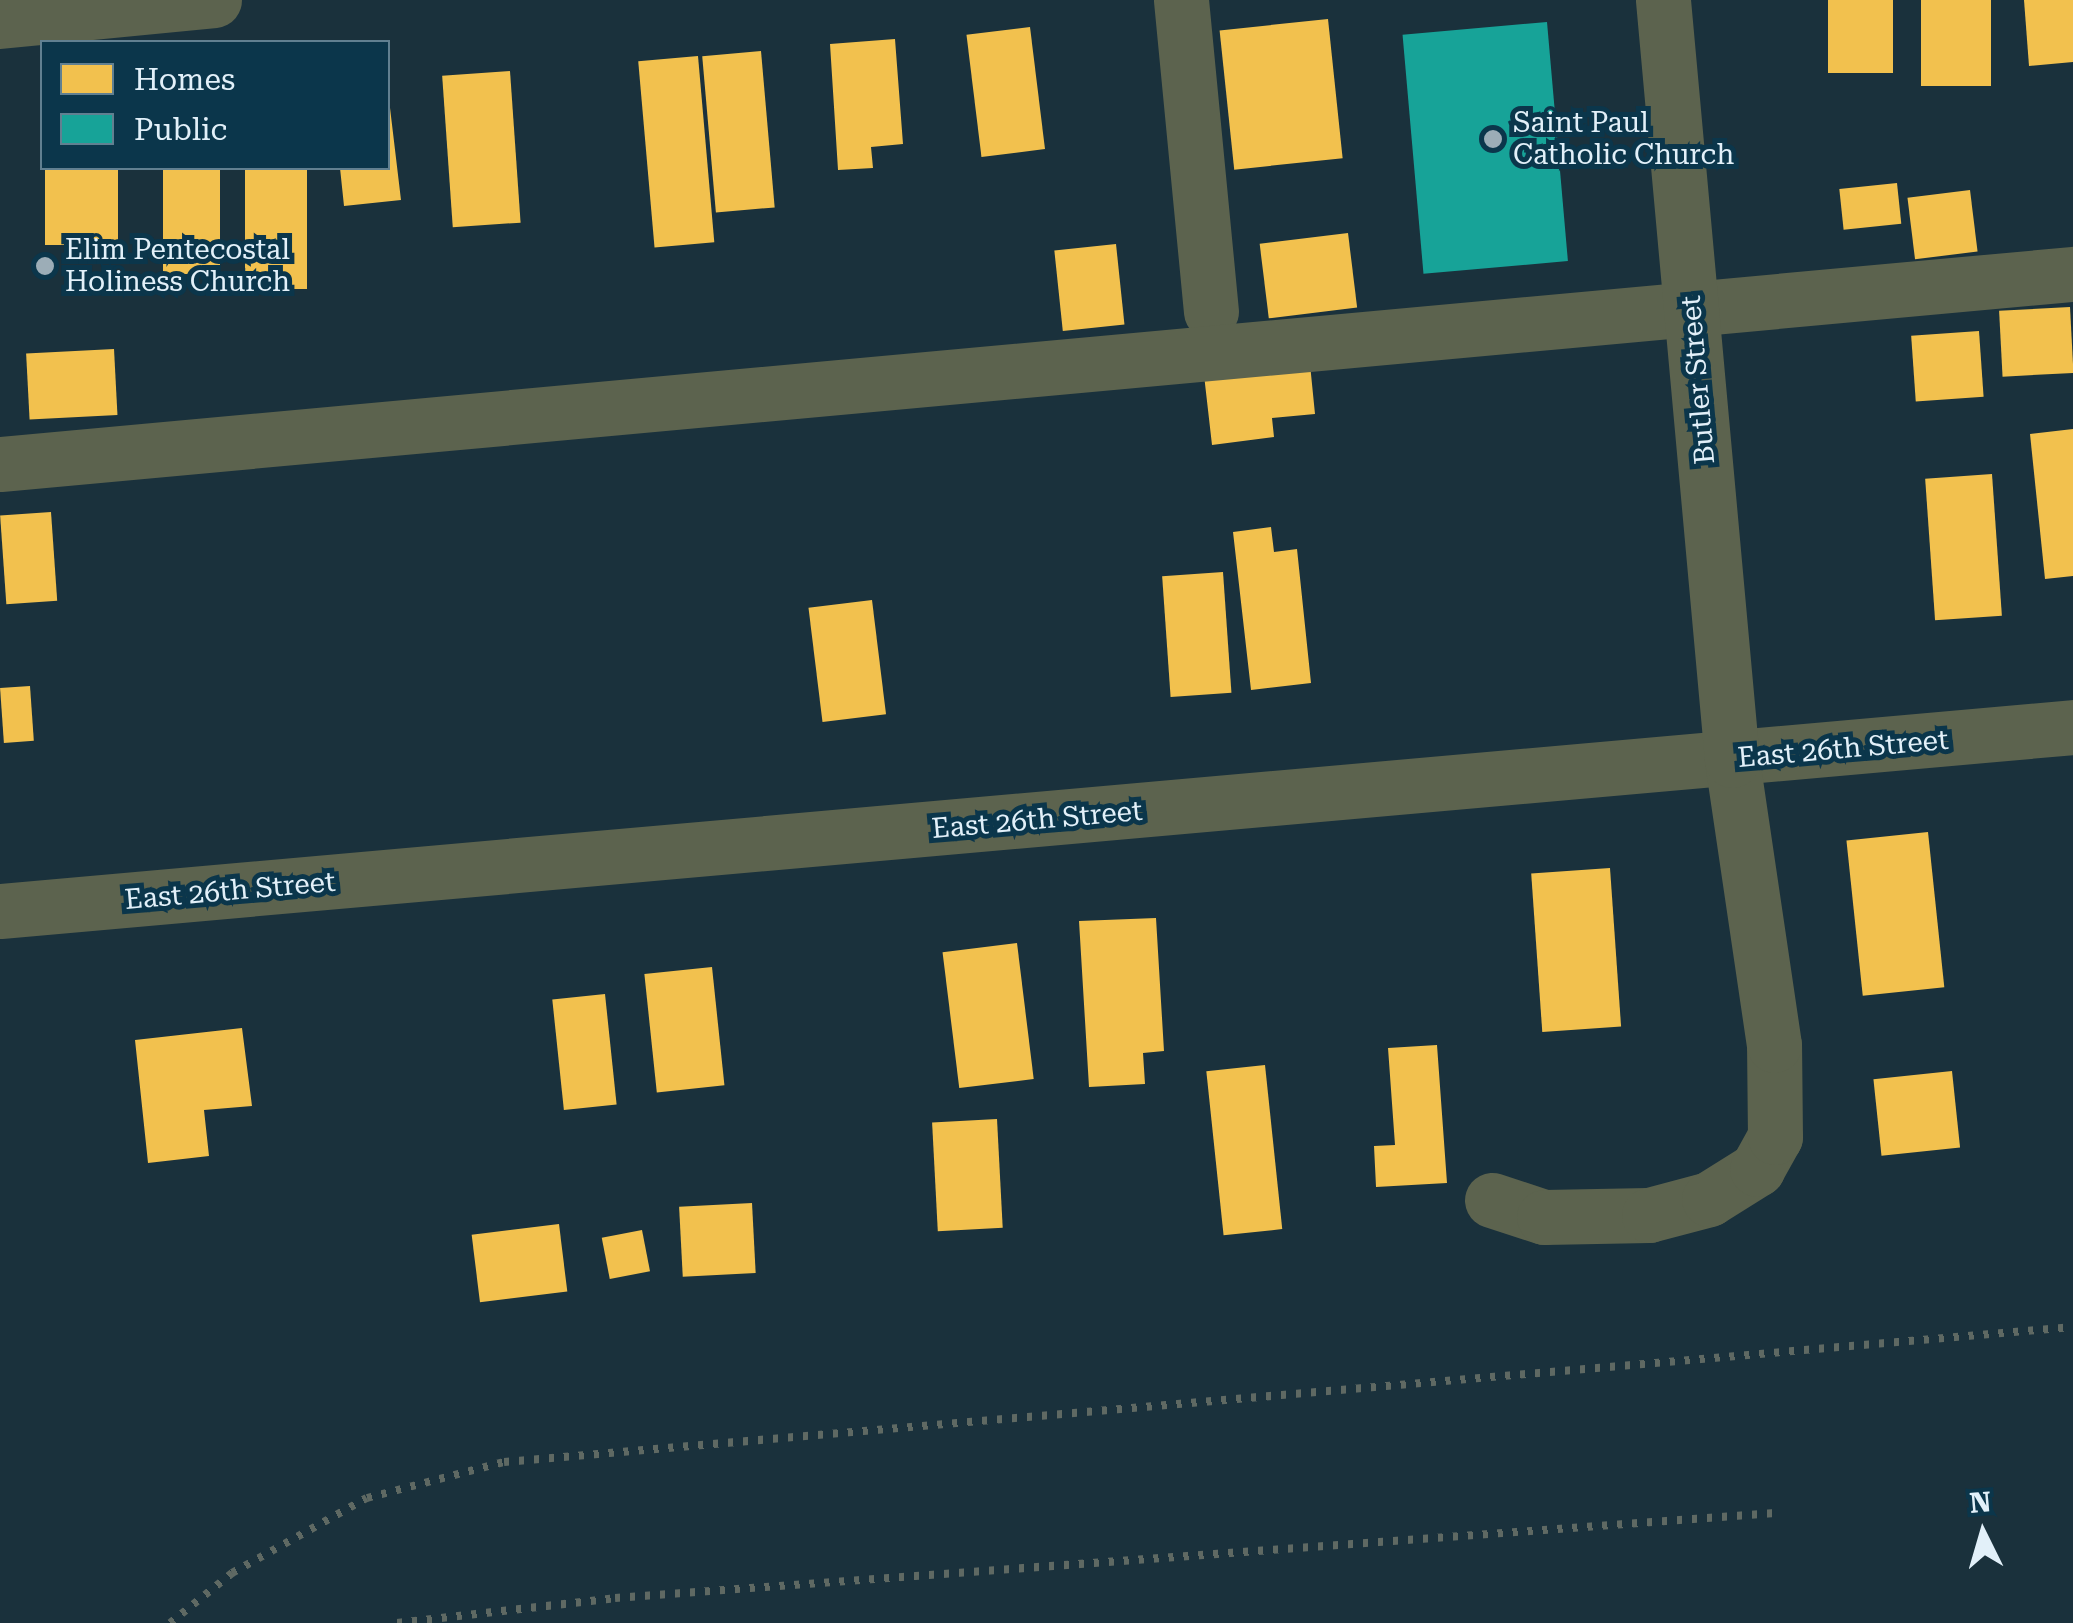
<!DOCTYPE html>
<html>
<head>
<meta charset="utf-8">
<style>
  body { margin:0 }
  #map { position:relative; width:2073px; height:1623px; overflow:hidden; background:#1a313c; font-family:"Roboto Serif",serif }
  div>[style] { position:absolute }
  .homes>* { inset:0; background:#f2c14e; transform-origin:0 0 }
  .public>* { inset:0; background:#17a398; transform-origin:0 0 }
  .minor>* { height:55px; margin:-27.5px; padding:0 27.5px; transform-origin:27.5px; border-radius:27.5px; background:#5c634e }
  .rail>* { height:8px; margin-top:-4px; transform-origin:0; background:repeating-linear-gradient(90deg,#5f6963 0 5px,transparent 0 15px) }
  .dots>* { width:28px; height:28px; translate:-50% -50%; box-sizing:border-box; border:5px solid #0b364b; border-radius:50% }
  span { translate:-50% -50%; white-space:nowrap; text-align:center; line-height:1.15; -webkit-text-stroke:10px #0b364b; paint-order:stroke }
  .poi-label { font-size:28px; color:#e2f0f9 }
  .left { translate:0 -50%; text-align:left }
  .street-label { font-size:28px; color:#e2f0f9 }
  .legend { position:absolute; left:40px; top:40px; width:350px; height:130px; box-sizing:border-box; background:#0b364b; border:2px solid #618091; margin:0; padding:12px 18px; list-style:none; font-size:30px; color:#e2f0f9 }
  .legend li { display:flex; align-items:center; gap:20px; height:50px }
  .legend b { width:50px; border:2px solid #618091 }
  .north { position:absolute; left:1933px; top:1483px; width:100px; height:100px; -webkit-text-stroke:8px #0b364b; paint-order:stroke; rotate:355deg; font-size:28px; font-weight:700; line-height:40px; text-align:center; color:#e2f0f9 }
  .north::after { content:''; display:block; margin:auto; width:35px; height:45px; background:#e2f0f9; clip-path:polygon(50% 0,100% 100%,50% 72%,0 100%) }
</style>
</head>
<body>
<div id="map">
  <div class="homes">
    <i style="left:1828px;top:0;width:65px;height:73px"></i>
    <i style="left:1921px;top:0;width:70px;height:86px"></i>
    <i style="clip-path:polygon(2024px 0,2073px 0,2073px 62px,2029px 66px)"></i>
    <i style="left:1328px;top:19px;width:140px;height:109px;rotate:84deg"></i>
    <i style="left:1030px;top:27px;width:123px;height:64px;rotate:83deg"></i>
    <i style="clip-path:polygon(895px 39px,903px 144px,871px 147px,873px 168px,838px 170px,830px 44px)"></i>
    <i style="left:761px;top:51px;width:157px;height:59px;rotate:85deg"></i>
    <i style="left:698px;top:56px;width:187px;height:60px;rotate:85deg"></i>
    <i style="left:510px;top:71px;width:152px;height:68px;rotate:86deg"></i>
    <i style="clip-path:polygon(388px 91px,401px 200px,344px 206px,340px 168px,388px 168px)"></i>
    <i style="left:45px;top:168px;width:73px;height:77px"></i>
    <i style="left:163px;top:168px;width:57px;height:106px"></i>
    <i style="left:245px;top:168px;width:62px;height:121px"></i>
    <i style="left:1897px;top:183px;width:41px;height:58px;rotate:84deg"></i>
    <i style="left:1970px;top:190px;width:62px;height:63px;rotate:83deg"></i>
    <i style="left:1348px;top:233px;width:75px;height:89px;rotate:83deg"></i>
    <i style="left:1116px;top:244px;width:81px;height:62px;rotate:84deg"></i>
    <i style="left:2070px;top:307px;width:66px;height:71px;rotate:87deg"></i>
    <i style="left:1979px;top:331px;width:66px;height:68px;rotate:86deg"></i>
    <i style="left:114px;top:349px;width:66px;height:88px;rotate:87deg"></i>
    <i style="clip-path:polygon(1310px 364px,1315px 414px,1272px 418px,1274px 437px,1212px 445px,1204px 375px)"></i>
    <i style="clip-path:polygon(2073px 429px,2073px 576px,2045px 579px,2030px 434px)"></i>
    <i style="left:1992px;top:474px;width:142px;height:67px;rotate:86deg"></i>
    <i style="left:51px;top:512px;width:89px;height:51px;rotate:86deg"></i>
    <i style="clip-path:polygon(1271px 527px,1274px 552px,1297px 549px,1311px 683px,1251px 690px,1233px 532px)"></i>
    <i style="left:1223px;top:572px;width:121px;height:61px;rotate:86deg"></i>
    <i style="left:872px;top:600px;width:115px;height:64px;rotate:83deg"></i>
    <i style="left:30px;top:686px;width:55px;height:30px;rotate:86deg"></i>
    <i style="left:1928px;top:832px;width:156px;height:82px;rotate:84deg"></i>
    <i style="left:1610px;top:868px;width:159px;height:79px;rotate:86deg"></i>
    <i style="clip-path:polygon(1156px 918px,1164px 1051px,1143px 1053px,1145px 1084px,1089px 1087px,1079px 921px)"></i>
    <i style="left:1017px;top:943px;width:137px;height:75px;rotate:83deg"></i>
    <i style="left:712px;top:967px;width:119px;height:68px;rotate:84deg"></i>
    <i style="left:605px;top:994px;width:111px;height:53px;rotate:84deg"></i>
    <i style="clip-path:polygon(242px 1028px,252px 1106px,204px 1110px,209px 1156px,148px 1163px,135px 1040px)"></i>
    <i style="clip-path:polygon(1437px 1045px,1447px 1183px,1376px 1187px,1374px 1146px,1395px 1145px,1388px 1048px)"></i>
    <i style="left:1265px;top:1065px;width:165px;height:59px;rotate:84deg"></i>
    <i style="left:1952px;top:1071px;width:77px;height:79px;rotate:84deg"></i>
    <i style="left:997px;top:1119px;width:109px;height:65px;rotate:87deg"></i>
    <i style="left:752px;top:1203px;width:70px;height:73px;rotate:87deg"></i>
    <i style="left:559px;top:1224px;width:68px;height:88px;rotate:83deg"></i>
    <i style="left:642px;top:1230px;width:42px;height:41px;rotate:79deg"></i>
  </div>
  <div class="public">
    <i style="left:1547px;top:22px;width:240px;height:145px;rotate:85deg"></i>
  </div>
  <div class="minor">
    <i style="left:1181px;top:0;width:313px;rotate:84.5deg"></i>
    <i style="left:0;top:21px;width:215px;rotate:-5.6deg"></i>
    <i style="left:0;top:464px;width:2082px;rotate:-5.24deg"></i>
    <i style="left:0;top:911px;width:2081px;rotate:-5.07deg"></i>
    <i style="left:1492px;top:1200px;width:55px;rotate:18.1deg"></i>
    <i style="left:1544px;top:1217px;width:105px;rotate:-1.1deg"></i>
    <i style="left:1649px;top:1215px;width:62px;rotate:-14.9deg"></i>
    <i style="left:1709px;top:1199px;width:57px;rotate:-32deg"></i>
    <i style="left:1757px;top:1169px;width:37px;rotate:-61deg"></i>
    <i style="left:1775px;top:1137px;width:92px;rotate:-90.6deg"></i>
    <i style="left:1774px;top:1045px;width:288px;rotate:-98.4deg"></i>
    <i style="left:1732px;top:760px;width:763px;rotate:-95.19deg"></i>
  </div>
  <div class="rail">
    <i style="left:170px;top:1623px;width:80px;rotate:-38.9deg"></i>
    <i style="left:232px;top:1573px;width:154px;rotate:-29.1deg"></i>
    <i style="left:367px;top:1498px;width:142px;rotate:-14.7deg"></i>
    <i style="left:504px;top:1462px;width:1575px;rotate:-4.92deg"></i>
    <i style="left:397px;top:1623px;width:219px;rotate:-6.5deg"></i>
    <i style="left:615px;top:1598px;width:1163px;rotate:-4.19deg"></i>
  </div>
  <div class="dots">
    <i style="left:1493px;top:139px;background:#9cadb7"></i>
    <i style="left:45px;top:266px;background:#9cadb7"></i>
  </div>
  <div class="poi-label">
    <span class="left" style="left:1513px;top:139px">Saint Paul<br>Catholic Church</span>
    <span class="left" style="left:65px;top:266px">Elim Pentecostal<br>Holiness Church</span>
  </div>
  <div class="street-label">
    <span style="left:1698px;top:380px;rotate:-95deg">Butler Street</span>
    <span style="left:1843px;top:749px;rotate:-5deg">East 26th Street</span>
    <span style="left:1037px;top:820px;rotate:-5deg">East 26th Street</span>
    <span style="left:230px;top:891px;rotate:-5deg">East 26th Street</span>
  </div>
  <ul class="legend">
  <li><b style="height:28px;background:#f2c14e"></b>Homes</li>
  <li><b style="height:28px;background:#17a398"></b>Public</li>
  </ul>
  <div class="north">N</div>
</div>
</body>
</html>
